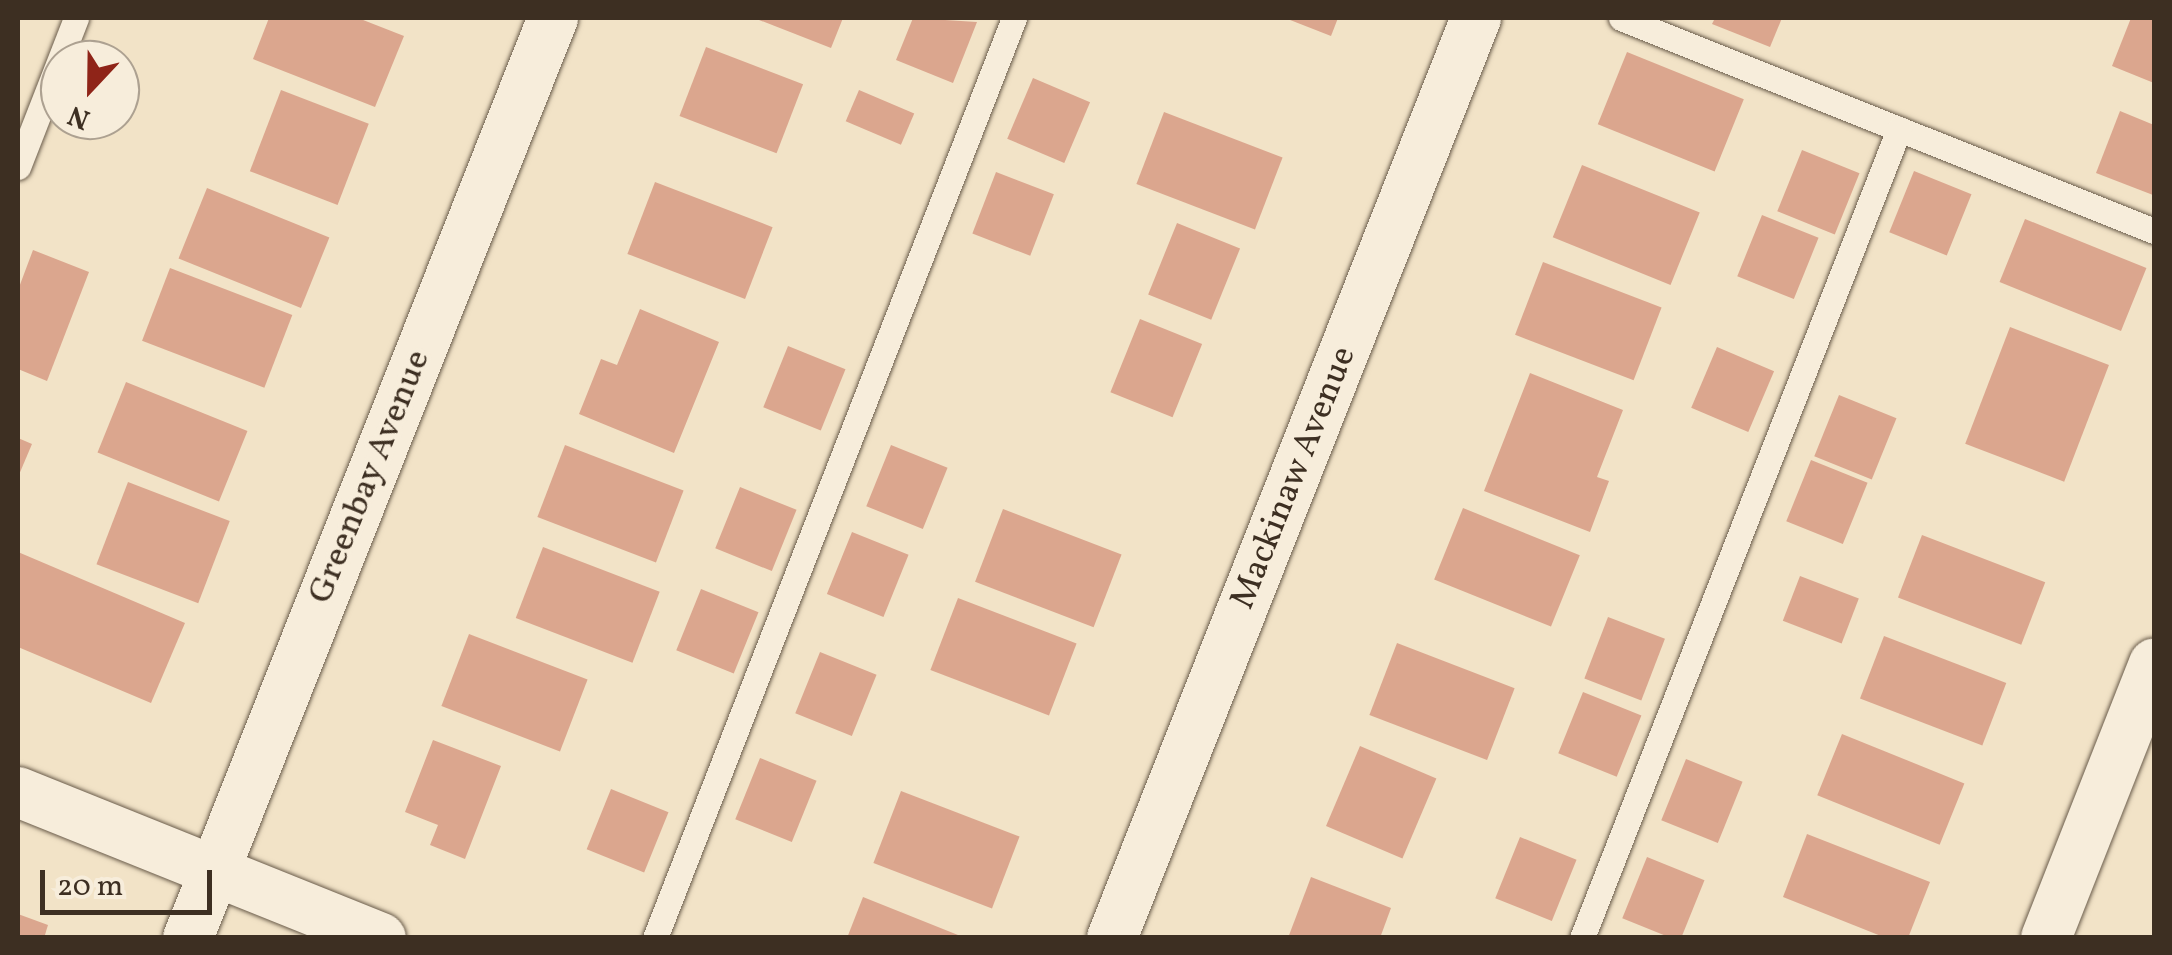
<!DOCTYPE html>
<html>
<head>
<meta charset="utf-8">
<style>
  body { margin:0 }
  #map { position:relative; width:2172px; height:955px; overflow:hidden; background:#f2e3c7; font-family:Vollkorn,serif }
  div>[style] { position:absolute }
  .building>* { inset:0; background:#dba68e; transform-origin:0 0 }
  .roads { filter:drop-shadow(0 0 2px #6a5c4b) drop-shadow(0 0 2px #6a5c4b) }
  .lane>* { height:25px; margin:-12.5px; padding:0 12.5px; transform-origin:12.5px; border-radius:12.5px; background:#f7eddb }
  .street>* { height:50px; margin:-25px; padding:0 25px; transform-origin:25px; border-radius:25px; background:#f7eddb }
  span { translate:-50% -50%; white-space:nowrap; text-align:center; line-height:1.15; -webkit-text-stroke:9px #f7eddb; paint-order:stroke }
  .street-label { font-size:35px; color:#3d2f22 }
  .frame { position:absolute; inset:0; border:20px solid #3d2f22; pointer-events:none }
  .north { position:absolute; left:40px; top:40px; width:100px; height:100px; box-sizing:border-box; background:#f7eddb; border:2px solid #ada191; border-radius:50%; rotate:202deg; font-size:28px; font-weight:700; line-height:40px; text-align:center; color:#3d2f22 }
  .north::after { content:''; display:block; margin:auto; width:35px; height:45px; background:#8f2418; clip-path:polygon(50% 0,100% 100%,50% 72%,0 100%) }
  .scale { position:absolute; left:40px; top:870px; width:172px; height:45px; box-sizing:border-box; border:5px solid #3d2f22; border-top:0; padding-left:12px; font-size:30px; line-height:35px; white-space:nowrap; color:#3d2f22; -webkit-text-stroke:8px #f7eddb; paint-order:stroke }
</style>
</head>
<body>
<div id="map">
  <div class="building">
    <i style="clip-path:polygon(269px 18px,358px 18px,404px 36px,375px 107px,253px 59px)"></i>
    <i style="clip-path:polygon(754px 18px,843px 18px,831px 48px)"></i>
    <i style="clip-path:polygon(913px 18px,977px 22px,953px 83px,896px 60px)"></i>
    <i style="clip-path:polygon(1285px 18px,1338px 18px,1331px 36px)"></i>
    <i style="clip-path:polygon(1715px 18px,1782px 18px,1770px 47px,1712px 24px)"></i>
    <i style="clip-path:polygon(2131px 18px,2154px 18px,2154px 83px,2112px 66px)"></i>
    <i style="left:706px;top:47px;width:104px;height:74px;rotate:21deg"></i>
    <i style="left:1627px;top:52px;width:126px;height:78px;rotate:22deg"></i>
    <i style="left:1033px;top:78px;width:62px;height:66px;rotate:23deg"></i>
    <i style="left:281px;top:90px;width:94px;height:87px;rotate:21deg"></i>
    <i style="left:859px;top:90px;width:60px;height:34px;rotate:23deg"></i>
    <i style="clip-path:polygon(2120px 111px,2154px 125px,2153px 195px,2096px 173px)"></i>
    <i style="left:1164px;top:112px;width:127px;height:77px;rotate:21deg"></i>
    <i style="left:1802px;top:150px;width:62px;height:66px;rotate:22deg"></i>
    <i style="left:1582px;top:165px;width:127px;height:78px;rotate:22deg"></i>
    <i style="left:1914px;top:171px;width:62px;height:66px;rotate:22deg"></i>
    <i style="left:996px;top:172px;width:62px;height:66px;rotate:21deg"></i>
    <i style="left:655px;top:182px;width:126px;height:77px;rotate:21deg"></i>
    <i style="left:207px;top:188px;width:132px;height:76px;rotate:22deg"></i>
    <i style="left:1762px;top:215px;width:61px;height:66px;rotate:22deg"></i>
    <i style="left:2025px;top:219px;width:131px;height:68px;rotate:22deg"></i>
    <i style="left:1177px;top:223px;width:68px;height:77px;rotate:22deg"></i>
    <i style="clip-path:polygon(33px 250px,89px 272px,47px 381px,18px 369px,18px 290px)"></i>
    <i style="left:1543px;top:262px;width:127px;height:78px;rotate:21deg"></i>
    <i style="left:170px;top:268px;width:131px;height:78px;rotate:21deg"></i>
    <i style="clip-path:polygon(640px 309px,719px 342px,674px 453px,579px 414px,601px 359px,617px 365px)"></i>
    <i style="left:1140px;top:319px;width:67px;height:79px;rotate:22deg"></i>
    <i style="left:2010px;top:327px;width:106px;height:125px;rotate:21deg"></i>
    <i style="left:788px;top:346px;width:62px;height:66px;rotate:22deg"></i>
    <i style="left:1717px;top:347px;width:62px;height:66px;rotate:23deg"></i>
    <i style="clip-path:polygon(1530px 373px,1623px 410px,1597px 477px,1609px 481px,1590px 532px,1484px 491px)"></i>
    <i style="left:126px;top:382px;width:131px;height:76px;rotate:22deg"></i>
    <i style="left:1839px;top:395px;width:62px;height:66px;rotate:22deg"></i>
    <i style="clip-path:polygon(18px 438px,32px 444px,18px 477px)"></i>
    <i style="left:565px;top:445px;width:127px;height:77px;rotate:21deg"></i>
    <i style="left:891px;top:445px;width:61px;height:66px;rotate:22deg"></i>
    <i style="left:1811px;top:460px;width:61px;height:66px;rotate:22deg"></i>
    <i style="left:128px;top:482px;width:109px;height:88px;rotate:21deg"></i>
    <i style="left:740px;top:487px;width:61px;height:66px;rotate:22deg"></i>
    <i style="left:1463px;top:508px;width:126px;height:77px;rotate:22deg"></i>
    <i style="left:1003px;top:509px;width:127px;height:78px;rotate:21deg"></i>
    <i style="left:852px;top:532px;width:61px;height:67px;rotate:22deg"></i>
    <i style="left:1922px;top:535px;width:132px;height:67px;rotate:21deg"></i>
    <i style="left:543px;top:547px;width:125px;height:76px;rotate:21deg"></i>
    <i style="clip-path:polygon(18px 552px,185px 623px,151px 703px,18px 647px)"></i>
    <i style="left:1800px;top:576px;width:63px;height:48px;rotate:21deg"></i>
    <i style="left:701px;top:589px;width:62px;height:66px;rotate:22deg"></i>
    <i style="left:958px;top:598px;width:127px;height:77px;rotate:21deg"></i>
    <i style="left:1608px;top:617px;width:61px;height:66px;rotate:21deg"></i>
    <i style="left:469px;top:634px;width:127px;height:77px;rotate:21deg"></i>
    <i style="left:1884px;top:636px;width:131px;height:67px;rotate:21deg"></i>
    <i style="left:1397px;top:643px;width:126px;height:77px;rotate:21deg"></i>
    <i style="left:820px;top:652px;width:61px;height:66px;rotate:22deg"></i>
    <i style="left:1583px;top:692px;width:63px;height:66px;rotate:22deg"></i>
    <i style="left:1842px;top:734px;width:132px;height:66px;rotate:22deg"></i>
    <i style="clip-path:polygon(433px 740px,501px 766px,465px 859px,430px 845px,438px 825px,405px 812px)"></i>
    <i style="left:1360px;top:746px;width:83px;height:87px;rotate:23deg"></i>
    <i style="left:760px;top:758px;width:61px;height:66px;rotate:22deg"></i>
    <i style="left:1686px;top:759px;width:61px;height:66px;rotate:22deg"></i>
    <i style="left:611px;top:789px;width:62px;height:65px;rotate:22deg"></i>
    <i style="left:901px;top:791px;width:127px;height:77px;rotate:21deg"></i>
    <i style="clip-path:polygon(1807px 834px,1930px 882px,1908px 938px,1886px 938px,1783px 897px)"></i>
    <i style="left:1520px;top:837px;width:61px;height:66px;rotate:22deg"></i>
    <i style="left:1647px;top:857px;width:62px;height:66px;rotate:22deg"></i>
    <i style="clip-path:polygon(1311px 877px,1391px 908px,1380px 938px,1288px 938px)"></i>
    <i style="clip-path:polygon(863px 897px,963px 937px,963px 938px,847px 938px)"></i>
    <i style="clip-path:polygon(18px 914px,48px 925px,44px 938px,18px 938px)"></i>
  </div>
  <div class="roads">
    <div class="lane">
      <i style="left:1621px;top:18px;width:574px;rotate:21.78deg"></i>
      <i style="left:18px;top:167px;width:160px;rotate:-68.7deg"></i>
      <i style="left:655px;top:938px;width:988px;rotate:-68.68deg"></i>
      <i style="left:1582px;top:938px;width:869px;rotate:-68.6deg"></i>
    </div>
    <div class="street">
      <i style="left:18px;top:792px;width:391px;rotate:21.9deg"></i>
      <i style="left:188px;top:938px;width:990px;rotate:-68.36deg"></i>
      <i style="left:1112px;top:938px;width:989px;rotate:-68.41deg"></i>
      <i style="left:2046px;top:938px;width:295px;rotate:-68.5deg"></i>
    </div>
  </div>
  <div class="street-label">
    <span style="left:370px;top:477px;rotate:-68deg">Greenbay Avenue</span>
    <span style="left:1294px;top:478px;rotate:-68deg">Mackinaw Avenue</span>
  </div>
  <div class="frame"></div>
  <div class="north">N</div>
  <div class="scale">20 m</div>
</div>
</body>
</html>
